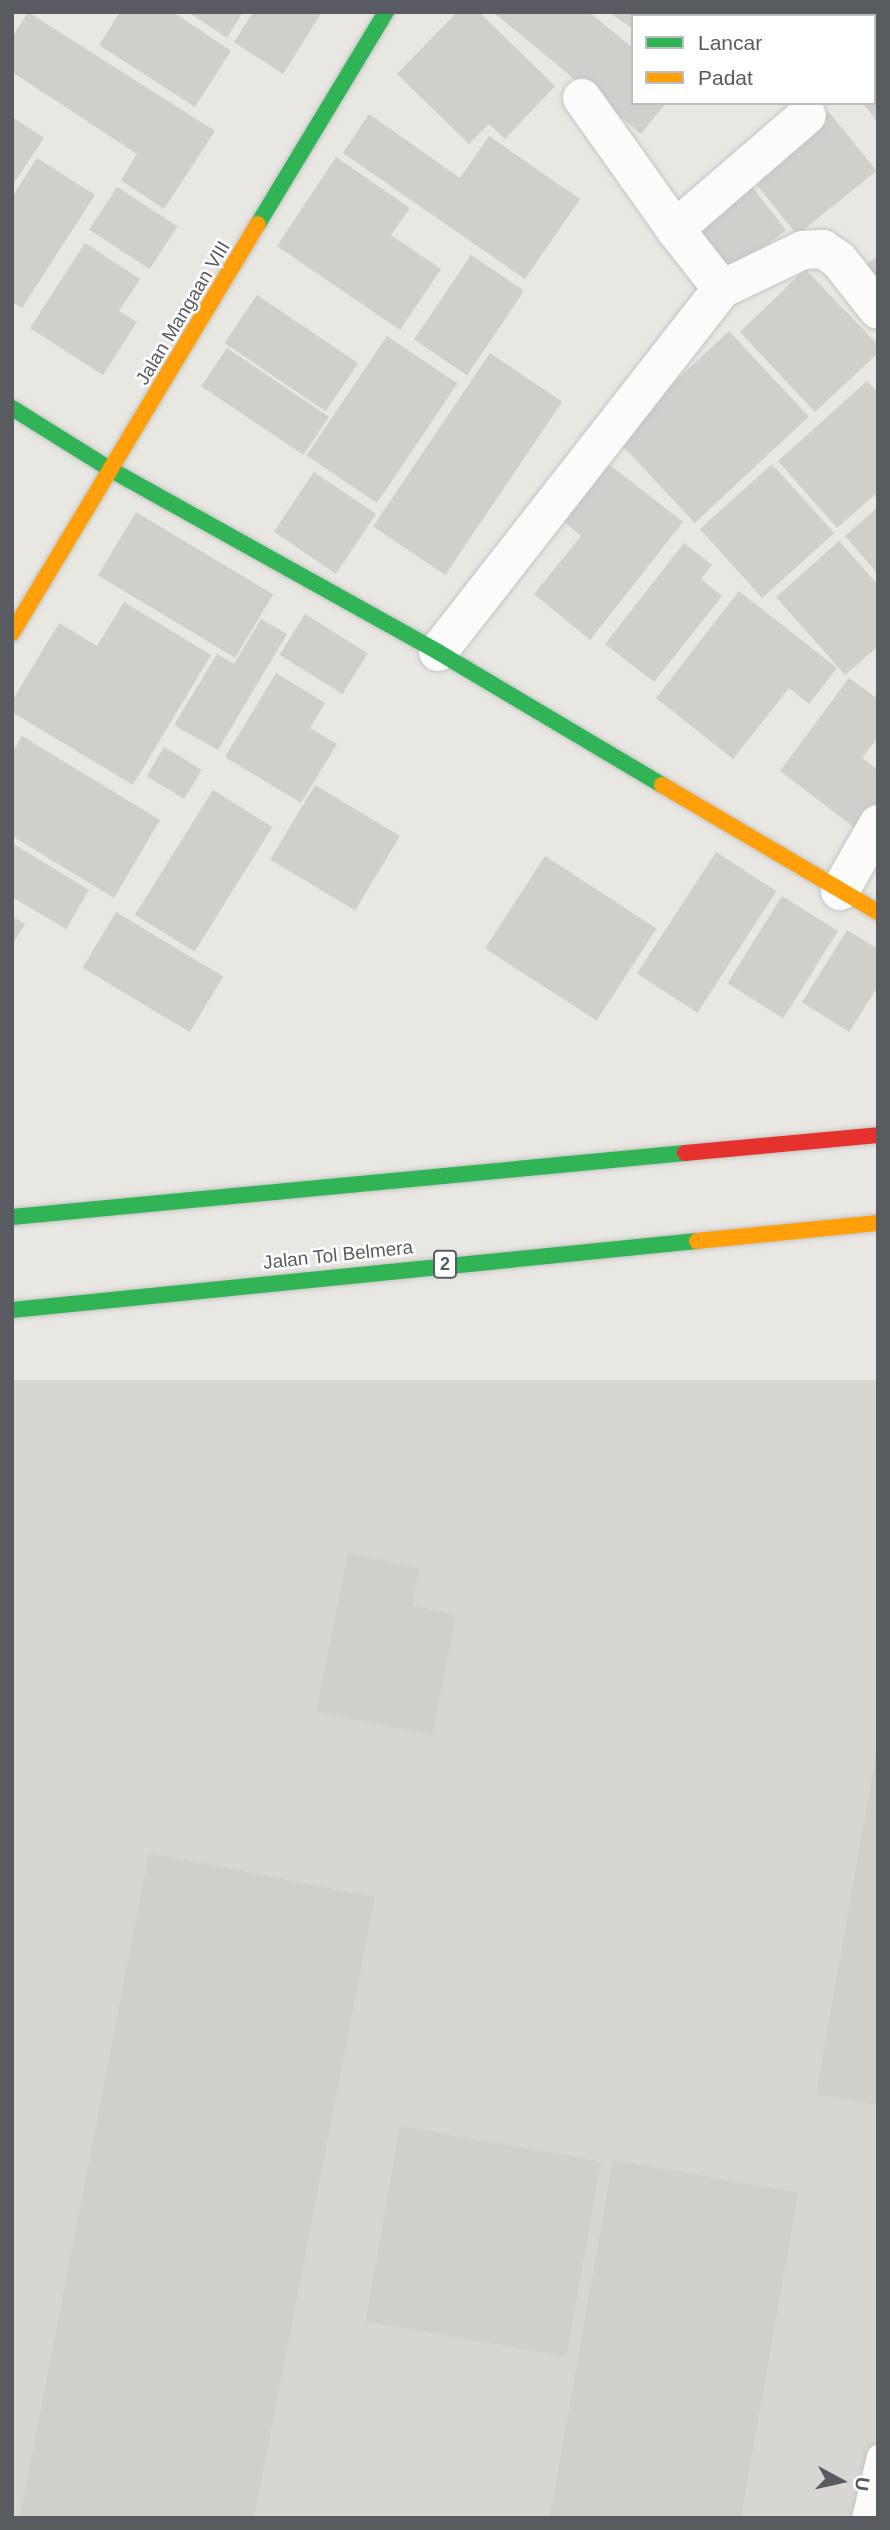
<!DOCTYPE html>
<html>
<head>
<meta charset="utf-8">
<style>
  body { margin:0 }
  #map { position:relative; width:890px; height:2530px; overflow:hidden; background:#e8e7e2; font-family:Arial,sans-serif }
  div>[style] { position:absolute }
  .industrial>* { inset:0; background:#d7d6d2; transform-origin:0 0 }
  .building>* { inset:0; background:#d0cfcc; transform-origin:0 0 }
  .roads { filter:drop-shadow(0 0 2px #c4c4c3) drop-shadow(0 0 2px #c4c4c3) }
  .lane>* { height:23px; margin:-11.5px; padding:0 11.5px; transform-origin:11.5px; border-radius:11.5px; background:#fcfbfb }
  .street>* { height:38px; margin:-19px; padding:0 19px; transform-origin:19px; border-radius:19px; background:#fcfbfb }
  .fast>* { height:16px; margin:-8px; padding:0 8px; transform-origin:8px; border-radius:8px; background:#30b455 }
  .slow>* { height:16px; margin:-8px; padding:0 8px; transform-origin:8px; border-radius:8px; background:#ff9f0a }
  .jam>* { height:16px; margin:-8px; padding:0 8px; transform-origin:8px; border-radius:8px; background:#e5322d }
  span { translate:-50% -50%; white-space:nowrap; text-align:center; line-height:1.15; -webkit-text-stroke:5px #fff; paint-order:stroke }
  .shield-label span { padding:2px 5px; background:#fff; border:2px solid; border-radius:5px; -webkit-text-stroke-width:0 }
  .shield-label { font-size:18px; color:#585b60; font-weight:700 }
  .street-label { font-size:19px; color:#585b60 }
  .frame { position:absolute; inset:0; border:14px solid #585b60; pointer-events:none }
  .legend { position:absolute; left:631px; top:14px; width:245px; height:91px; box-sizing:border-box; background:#fff; border:2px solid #bcbdbf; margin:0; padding:9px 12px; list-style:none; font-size:21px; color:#585b60 }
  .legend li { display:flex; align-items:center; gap:14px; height:35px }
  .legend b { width:35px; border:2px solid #bcbdbf }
  .north { position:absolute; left:806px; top:2446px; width:70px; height:70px; -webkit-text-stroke:5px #fff; paint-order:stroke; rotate:98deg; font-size:19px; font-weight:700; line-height:28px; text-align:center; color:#585b60 }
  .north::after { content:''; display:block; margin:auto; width:24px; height:32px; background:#585b60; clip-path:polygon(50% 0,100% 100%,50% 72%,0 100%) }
</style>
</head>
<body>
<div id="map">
  <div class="industrial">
    <i style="left:878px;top:1380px;width:1138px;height:872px;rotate:90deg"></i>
  </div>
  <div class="building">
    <i style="clip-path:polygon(28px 12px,215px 131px,164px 209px,121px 180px,137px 154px,12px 72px,12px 37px)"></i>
    <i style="clip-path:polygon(120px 12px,173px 12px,231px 51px,195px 107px,99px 45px)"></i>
    <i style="clip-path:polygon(188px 12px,243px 12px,227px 38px)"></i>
    <i style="clip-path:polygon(253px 12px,322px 12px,283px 74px,234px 42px)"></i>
    <i style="clip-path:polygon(457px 12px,479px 12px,555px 86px,505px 139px,489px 124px,469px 144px,397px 74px)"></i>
    <i style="clip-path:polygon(493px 12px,589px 12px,633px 48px,633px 103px,666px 103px,641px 134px)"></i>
    <i style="clip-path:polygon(609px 12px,688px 12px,633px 16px,633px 29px)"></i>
    <i style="clip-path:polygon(750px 12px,878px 12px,878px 66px,874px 69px,874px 16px)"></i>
    <i style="clip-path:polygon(878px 81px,878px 123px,863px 103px,874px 103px)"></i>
    <i style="left:828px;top:111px;width:77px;height:102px;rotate:51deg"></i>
    <i style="clip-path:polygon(369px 114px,460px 178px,489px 136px,580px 199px,525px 279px,343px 153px)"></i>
    <i style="clip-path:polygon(12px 117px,44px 138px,12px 186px)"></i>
    <i style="clip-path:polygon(336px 157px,410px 208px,391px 235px,441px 269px,400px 330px,277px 246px)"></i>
    <i style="clip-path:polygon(37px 158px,95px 195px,22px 308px,12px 302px,12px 197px)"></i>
    <i style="left:746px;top:179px;width:65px;height:77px;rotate:52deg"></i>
    <i style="left:117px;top:187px;width:72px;height:51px;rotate:33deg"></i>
    <i style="clip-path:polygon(85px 243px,140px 279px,119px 311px,137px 322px,103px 375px,30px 328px)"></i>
    <i style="left:471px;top:255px;width:64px;height:102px;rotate:34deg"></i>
    <i style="clip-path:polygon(878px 256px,878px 304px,855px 272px)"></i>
    <i style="clip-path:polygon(805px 269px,878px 345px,878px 353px,815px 412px,740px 332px)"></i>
    <i style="left:257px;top:295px;width:122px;height:58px;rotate:34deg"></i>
    <i style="left:729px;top:331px;width:117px;height:156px;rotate:47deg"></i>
    <i style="left:387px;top:336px;width:85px;height:144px;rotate:34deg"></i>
    <i style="left:227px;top:348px;width:123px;height:46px;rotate:34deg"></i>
    <i style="left:490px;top:353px;width:87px;height:209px;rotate:34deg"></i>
    <i style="clip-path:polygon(867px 381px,878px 393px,878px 492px,837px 528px,778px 461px)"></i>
    <i style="clip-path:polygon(601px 458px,683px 522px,590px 640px,534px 594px,581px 536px,556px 515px)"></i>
    <i style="left:772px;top:464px;width:93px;height:97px;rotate:48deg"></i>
    <i style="left:314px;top:472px;width:75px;height:72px;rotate:34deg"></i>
    <i style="clip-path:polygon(878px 507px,878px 574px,845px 536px)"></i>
    <i style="left:136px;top:512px;width:160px;height:74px;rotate:31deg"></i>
    <i style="clip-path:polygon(839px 541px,878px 585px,878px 646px,845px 675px,776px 597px)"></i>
    <i style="clip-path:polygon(684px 543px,712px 565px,701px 579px,722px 596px,654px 682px,605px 644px)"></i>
    <i style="clip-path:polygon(739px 591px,837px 668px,809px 704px,789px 688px,733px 759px,656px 698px)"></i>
    <i style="clip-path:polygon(124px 602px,211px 655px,133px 785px,12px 712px,12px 701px,59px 623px,97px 646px)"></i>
    <i style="left:305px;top:614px;width:74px;height:48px;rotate:32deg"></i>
    <i style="clip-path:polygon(261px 619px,287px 634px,218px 750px,174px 725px,217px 654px,234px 664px)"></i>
    <i style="clip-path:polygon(276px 673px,325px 703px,310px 728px,337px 744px,301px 803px,225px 757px)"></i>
    <i style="clip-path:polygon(849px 678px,878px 699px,878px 737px,862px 758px,878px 770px,878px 804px,859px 831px,780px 771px)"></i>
    <i style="clip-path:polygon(22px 736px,160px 820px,114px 898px,12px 836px,12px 753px)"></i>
    <i style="left:164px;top:747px;width:44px;height:34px;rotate:31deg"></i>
    <i style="left:315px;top:785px;width:99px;height:87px;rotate:31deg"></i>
    <i style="left:213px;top:790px;width:70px;height:147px;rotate:32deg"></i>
    <i style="clip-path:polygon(12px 843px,89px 890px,66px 929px,12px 897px)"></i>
    <i style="left:716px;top:852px;width:72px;height:145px;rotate:33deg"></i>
    <i style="left:545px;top:856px;width:133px;height:110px;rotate:33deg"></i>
    <i style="left:782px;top:896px;width:66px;height:103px;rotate:32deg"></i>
    <i style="left:116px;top:912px;width:125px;height:65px;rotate:31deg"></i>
    <i style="clip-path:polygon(12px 916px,25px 924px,12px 945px)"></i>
    <i style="clip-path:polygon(847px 930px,878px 949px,878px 986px,849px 1032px,802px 1002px)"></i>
    <i style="clip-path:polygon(348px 1553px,419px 1568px,412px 1605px,456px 1615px,432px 1735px,316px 1712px)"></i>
    <i style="clip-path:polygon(876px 1754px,878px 1754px,878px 2105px,816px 2094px)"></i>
    <i style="left:149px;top:1853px;width:230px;height:678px;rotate:11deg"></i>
    <i style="left:400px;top:2126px;width:204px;height:198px;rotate:10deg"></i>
    <i style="left:613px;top:2160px;width:188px;height:364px;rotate:10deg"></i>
  </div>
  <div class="roads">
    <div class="lane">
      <i style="left:863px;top:2518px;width:64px;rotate:-76.4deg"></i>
    </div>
    <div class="street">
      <i style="left:582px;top:98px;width:161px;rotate:54.6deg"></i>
      <i style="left:722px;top:289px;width:90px;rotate:-25.7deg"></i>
      <i style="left:803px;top:250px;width:20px;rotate:-3deg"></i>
      <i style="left:823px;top:249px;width:19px;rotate:35deg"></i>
      <i style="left:839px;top:260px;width:63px;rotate:52deg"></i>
      <i style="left:438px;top:652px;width:461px;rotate:-52deg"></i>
      <i style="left:722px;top:289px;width:76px;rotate:-128.1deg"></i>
      <i style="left:675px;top:229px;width:174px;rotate:-40.8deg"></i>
      <i style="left:840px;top:891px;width:77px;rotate:-60.4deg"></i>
    </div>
    <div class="fast">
      <i style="left:258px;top:224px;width:248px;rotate:-58.9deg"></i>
      <i style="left:12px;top:408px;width:119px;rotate:32deg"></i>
      <i style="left:113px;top:471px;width:372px;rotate:29.1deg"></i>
      <i style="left:438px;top:652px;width:261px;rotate:30.7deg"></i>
      <i style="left:12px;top:1217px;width:676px;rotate:-5.43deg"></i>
      <i style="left:12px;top:1310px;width:688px;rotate:-5.75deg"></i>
    </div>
    <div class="slow">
      <i style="left:12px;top:633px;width:477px;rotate:-59deg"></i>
      <i style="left:662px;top:785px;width:251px;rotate:30.5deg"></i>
      <i style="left:697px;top:1241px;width:182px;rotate:-5.7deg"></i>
    </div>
    <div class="jam">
      <i style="left:685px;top:1153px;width:194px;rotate:-5.3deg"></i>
    </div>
  </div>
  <div class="shield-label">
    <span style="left:445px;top:1264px">2</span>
  </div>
  <div class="street-label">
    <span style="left:183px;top:313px;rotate:-59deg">Jalan Mangaan VIII</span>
    <span style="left:338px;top:1255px;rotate:-6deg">Jalan Tol Belmera</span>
  </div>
  <div class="frame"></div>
  <ul class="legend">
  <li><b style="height:9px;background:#30b455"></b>Lancar</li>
  <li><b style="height:9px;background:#ff9f0a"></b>Padat</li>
  </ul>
  <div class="north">U</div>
</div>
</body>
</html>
